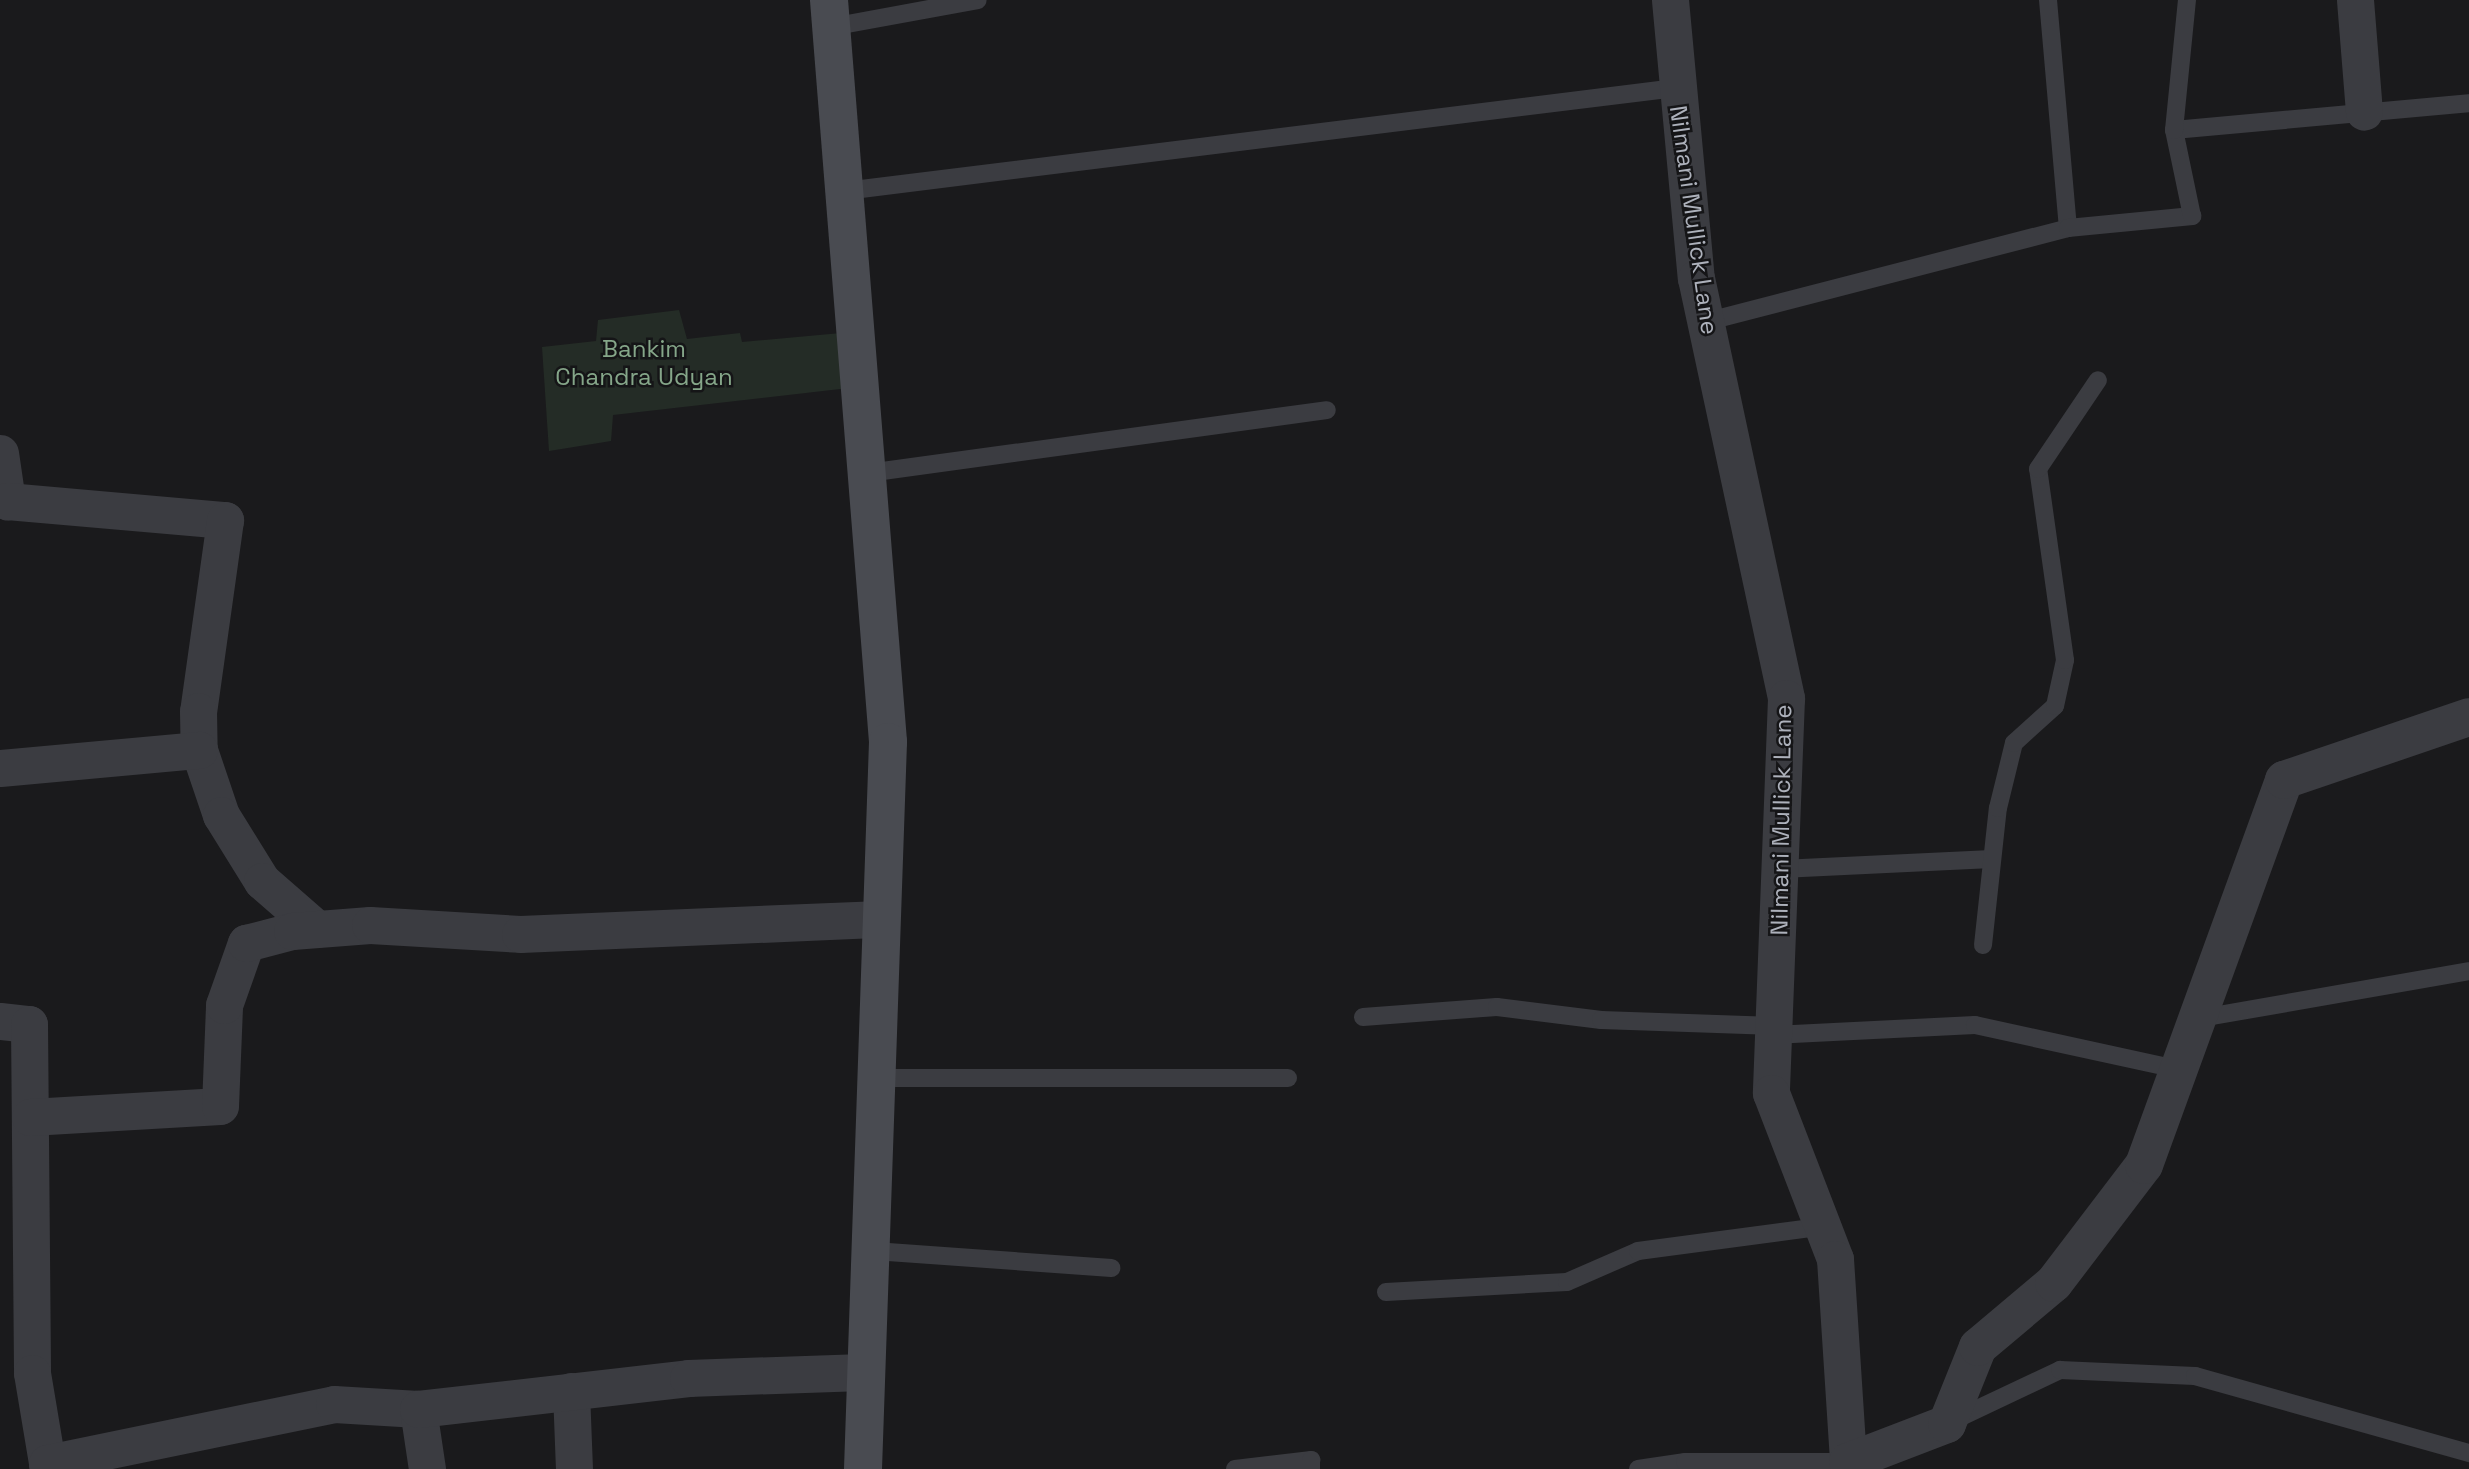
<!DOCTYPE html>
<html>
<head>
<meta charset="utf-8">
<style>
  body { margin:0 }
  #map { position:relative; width:2469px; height:1469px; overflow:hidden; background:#1a1a1c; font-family:"Space Grotesk",sans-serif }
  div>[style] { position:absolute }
  .green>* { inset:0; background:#242c26 }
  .service>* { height:18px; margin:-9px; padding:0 9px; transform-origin:9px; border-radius:9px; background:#3b3c41 }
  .minor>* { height:37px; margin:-18.5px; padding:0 18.5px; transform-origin:18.5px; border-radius:18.5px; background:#3b3c41 }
  .tertiary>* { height:38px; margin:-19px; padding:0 19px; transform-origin:19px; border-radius:19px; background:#3b3c41 }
  .secondary>* { height:38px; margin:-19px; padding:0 19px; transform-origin:19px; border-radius:19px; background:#494b51 }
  span { translate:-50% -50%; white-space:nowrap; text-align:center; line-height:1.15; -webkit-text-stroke:5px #151517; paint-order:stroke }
  .street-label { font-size:24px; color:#adb1bb }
  .park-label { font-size:24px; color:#85a689 }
</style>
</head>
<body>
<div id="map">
  <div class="green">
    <i style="clip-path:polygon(679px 310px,687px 339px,740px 333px,742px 342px,841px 333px,849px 388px,613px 415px,611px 441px,549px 451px,542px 347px,596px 341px,598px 320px)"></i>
  </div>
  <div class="service">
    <i style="left:2048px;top:0;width:229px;rotate:85deg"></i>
    <i style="left:831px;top:27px;width:149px;rotate:-10.4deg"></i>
    <i style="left:2174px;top:130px;width:296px;rotate:-5.2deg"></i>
    <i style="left:845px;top:191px;width:837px;rotate:-7.07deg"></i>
    <i style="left:1705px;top:322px;width:375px;rotate:-14.5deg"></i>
    <i style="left:2068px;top:228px;width:125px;rotate:-5.5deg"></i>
    <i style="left:2192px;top:216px;width:88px;rotate:-101.8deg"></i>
    <i style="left:2174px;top:130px;width:131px;rotate:-84.3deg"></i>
    <i style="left:868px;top:473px;width:463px;rotate:-7.8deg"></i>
    <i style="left:1781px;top:869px;width:211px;rotate:-2.7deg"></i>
    <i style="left:1983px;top:945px;width:138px;rotate:-83.8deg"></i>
    <i style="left:1998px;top:808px;width:67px;rotate:-76.2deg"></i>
    <i style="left:2014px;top:743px;width:55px;rotate:-42.1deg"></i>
    <i style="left:2055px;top:706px;width:47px;rotate:-77.7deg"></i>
    <i style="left:2065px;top:660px;width:193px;rotate:-98deg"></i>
    <i style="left:2038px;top:469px;width:107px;rotate:-56deg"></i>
    <i style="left:1363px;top:1017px;width:134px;rotate:-4.3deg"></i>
    <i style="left:1497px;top:1007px;width:105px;rotate:7.1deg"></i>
    <i style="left:1601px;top:1020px;width:174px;rotate:2deg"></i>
    <i style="left:2201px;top:1018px;width:272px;rotate:-9.9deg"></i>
    <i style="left:1771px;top:1035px;width:204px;rotate:-2.8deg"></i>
    <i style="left:1975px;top:1025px;width:211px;rotate:12.3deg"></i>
    <i style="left:876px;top:1078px;width:412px"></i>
    <i style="left:874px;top:1251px;width:238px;rotate:4.1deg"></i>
    <i style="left:1386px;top:1292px;width:181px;rotate:-3.2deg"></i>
    <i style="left:1567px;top:1282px;width:77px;rotate:-23.6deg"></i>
    <i style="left:1638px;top:1251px;width:183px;rotate:-7.6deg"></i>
    <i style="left:1950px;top:1422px;width:122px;rotate:-25.3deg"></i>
    <i style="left:2060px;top:1370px;width:135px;rotate:2.5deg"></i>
    <i style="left:2195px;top:1376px;width:285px;rotate:15.7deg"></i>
    <i style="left:1235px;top:1469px;width:77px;rotate:-6.8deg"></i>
    <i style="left:1311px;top:1460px;width:9px;rotate:90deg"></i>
    <i style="left:1638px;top:1469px;width:48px;rotate:-8.5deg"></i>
    <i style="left:1685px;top:1462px;width:163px"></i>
  </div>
  <div class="minor">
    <i style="left:1670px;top:0;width:279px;rotate:84.7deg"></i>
    <i style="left:1696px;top:278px;width:430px;rotate:77.9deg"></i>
    <i style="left:1786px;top:698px;width:395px;rotate:92.2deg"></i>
    <i style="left:1771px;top:1093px;width:178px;rotate:68.9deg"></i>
    <i style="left:1835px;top:1259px;width:203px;rotate:86.3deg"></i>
    <i style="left:2355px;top:0;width:112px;rotate:85.4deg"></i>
    <i style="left:0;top:453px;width:49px;rotate:81.7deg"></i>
    <i style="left:7px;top:501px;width:219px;rotate:5deg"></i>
    <i style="left:225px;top:520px;width:193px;rotate:98deg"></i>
    <i style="left:198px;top:711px;width:39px;rotate:89deg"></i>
    <i style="left:199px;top:750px;width:69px;rotate:71.3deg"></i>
    <i style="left:221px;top:815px;width:78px;rotate:58.2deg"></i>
    <i style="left:262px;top:881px;width:73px;rotate:41.1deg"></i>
    <i style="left:0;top:768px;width:200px;rotate:-5.2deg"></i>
    <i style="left:0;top:1021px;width:29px;rotate:6deg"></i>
    <i style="left:29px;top:1024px;width:349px;rotate:89.5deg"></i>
    <i style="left:32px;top:1373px;width:91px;rotate:80.5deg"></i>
    <i style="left:30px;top:1117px;width:190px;rotate:-3.3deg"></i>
    <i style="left:220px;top:1106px;width:101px;rotate:-87.7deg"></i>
    <i style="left:224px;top:1005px;width:66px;rotate:-70.5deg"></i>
    <i style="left:246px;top:943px;width:48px;rotate:-14.6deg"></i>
    <i style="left:292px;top:931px;width:78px;rotate:-4.4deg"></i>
    <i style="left:370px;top:925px;width:150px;rotate:3.4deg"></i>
    <i style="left:520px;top:934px;width:361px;rotate:-2.4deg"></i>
    <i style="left:571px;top:1391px;width:78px;rotate:87.8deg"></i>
    <i style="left:48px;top:1469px;width:6px;rotate:-99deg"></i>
    <i style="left:47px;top:1463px;width:293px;rotate:-11.6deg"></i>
    <i style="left:334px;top:1404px;width:84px;rotate:3.4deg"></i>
    <i style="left:427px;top:1469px;width:61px;rotate:-98.5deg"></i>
    <i style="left:418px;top:1409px;width:272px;rotate:-6.5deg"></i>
    <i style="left:688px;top:1378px;width:175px;rotate:-2deg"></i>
  </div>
  <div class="tertiary">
    <i style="left:1848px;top:1469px;width:7px;rotate:-90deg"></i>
    <i style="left:1848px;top:1462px;width:106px;rotate:-21deg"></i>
    <i style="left:1947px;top:1424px;width:83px;rotate:-68.1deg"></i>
    <i style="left:1978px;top:1347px;width:99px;rotate:-40.1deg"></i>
    <i style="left:2054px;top:1283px;width:148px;rotate:-52.7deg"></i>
    <i style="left:2144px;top:1165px;width:410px;rotate:-70deg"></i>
    <i style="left:2284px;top:780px;width:195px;rotate:-18.8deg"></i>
  </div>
  <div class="secondary">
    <i style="left:829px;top:0;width:744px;rotate:85.45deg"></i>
    <i style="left:888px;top:742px;width:727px;rotate:91.97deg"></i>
  </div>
  <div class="street-label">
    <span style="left:1694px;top:220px;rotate:82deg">Nilmani Mullick Lane</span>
    <span style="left:1781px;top:820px;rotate:-89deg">Nilmani Mullick Lane</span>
  </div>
  <div class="park-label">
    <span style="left:644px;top:363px">Bankim<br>Chandra Udyan</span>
  </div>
</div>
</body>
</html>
